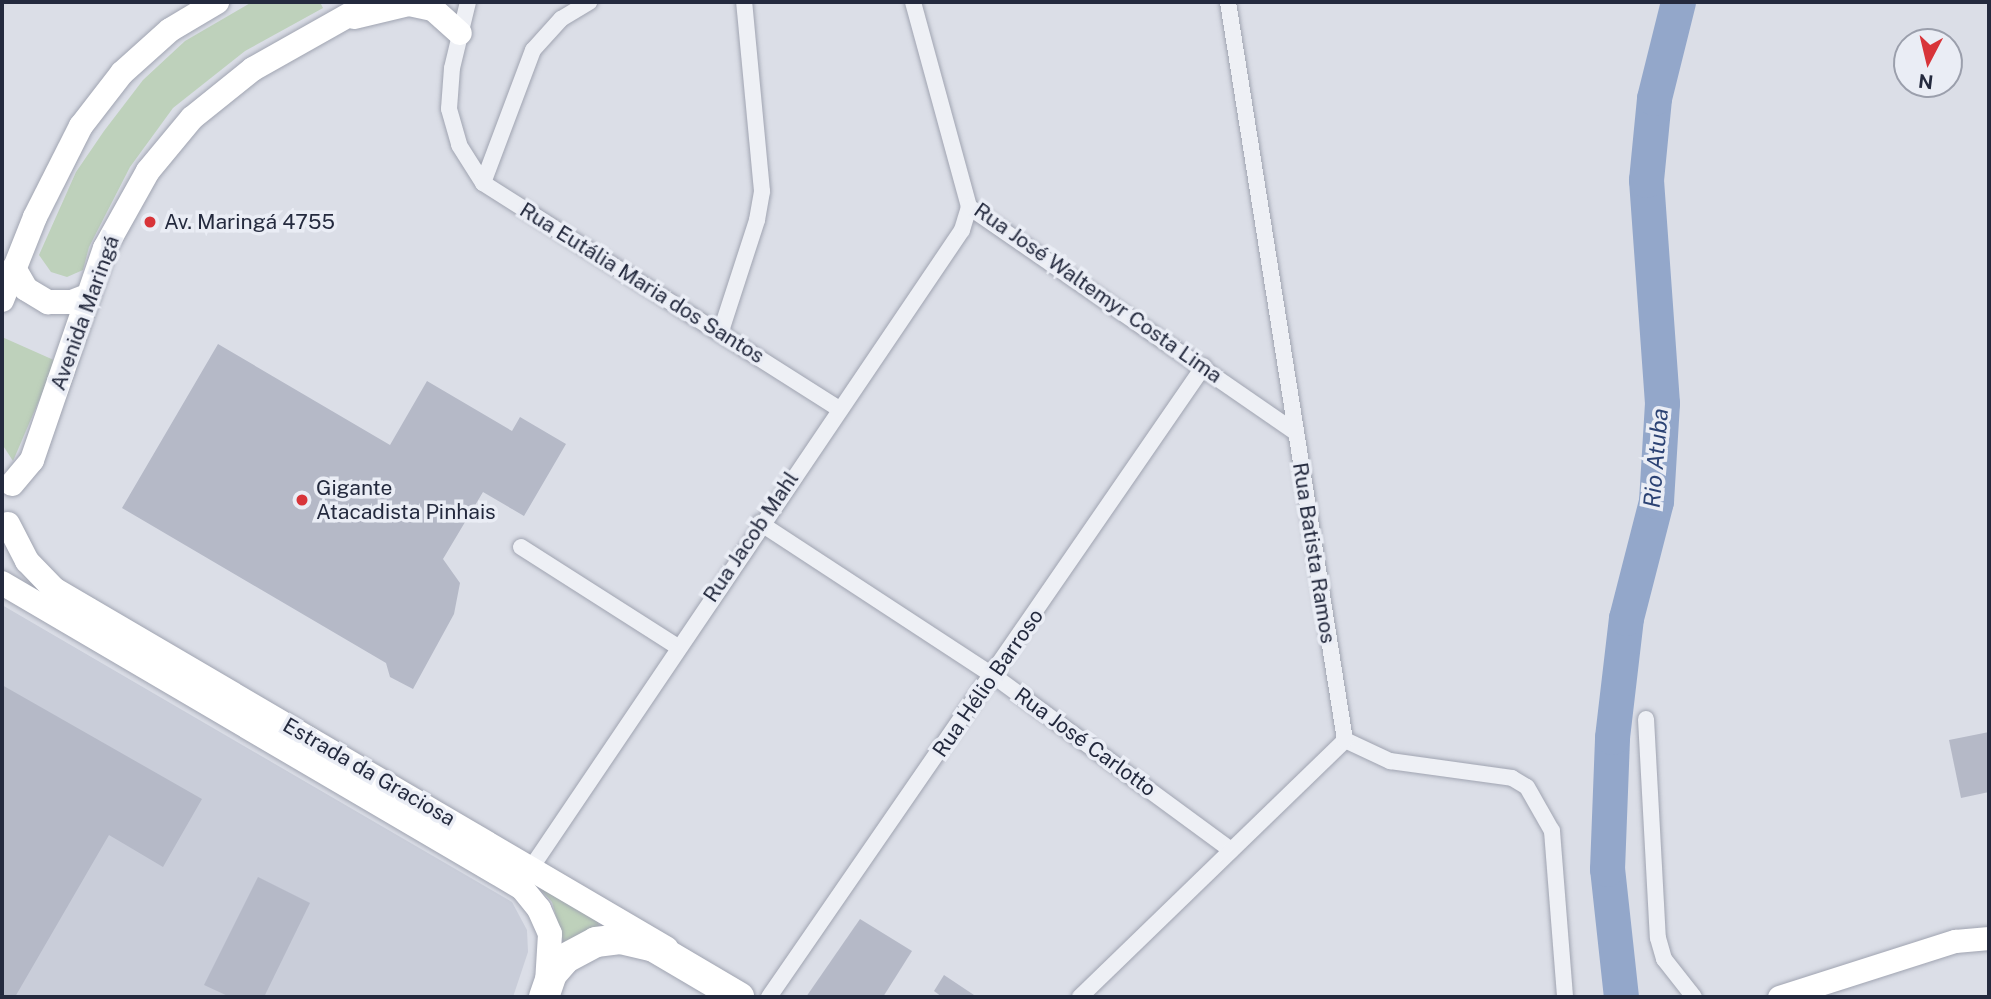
<!DOCTYPE html>
<html>
<head>
<meta charset="utf-8">
<style>
  body { margin:0 }
  #map { position:relative; width:1991px; height:999px; overflow:hidden; background:#dbdee7; font-family:"Public Sans",sans-serif }
  div>[style] { position:absolute }
  .built>* { inset:0; background:#c9cdd9 }
  .green>* { inset:0; background:#bed1bb }
  .river>* { height:35px; margin:-17.5px; padding:0 17.5px; transform-origin:17.5px; border-radius:17.5px; background:#93a7ca }
  .building>* { inset:0; background:#b5b9c7 }
  .roads { filter:drop-shadow(0 0 2px #a0a4b1) drop-shadow(0 0 2px #a0a4b1) }
  .minor>* { height:16px; margin:-8px; padding:0 8px; transform-origin:8px; border-radius:8px; background:#eef0f5 }
  .secondary>* { height:23px; margin:-11.5px; padding:0 11.5px; transform-origin:11.5px; border-radius:11.5px; background:#fff }
  .primary>* { height:24px; margin:-12px; padding:0 12px; transform-origin:12px; border-radius:12px; background:#fff }
  .motorway>* { height:30px; margin:-15px; padding:0 15px; transform-origin:15px; border-radius:15px; background:#fff }
  .dots>* { width:19px; height:19px; translate:-50% -50%; box-sizing:border-box; border:4px solid #eaedf5; border-radius:50% }
  span { translate:-50% -50%; white-space:nowrap; text-align:center; line-height:1.15; -webkit-text-stroke:7px #eaedf5; paint-order:stroke }
  .poi-label { font-size:21px; color:#242a3e }
  .left { translate:0 -50%; text-align:left }
  .street-label { font-size:21px; color:#242a3e }
  .water-label { font-size:23px; color:#2c4374; font-style:italic }
  .frame { position:absolute; inset:0; border:4px solid #242a3e; pointer-events:none }
  .north { position:absolute; left:1893px; top:28px; width:70px; height:70px; box-sizing:border-box; background:#eaedf5; border:2px solid #9b9fac; border-radius:50%; rotate:187deg; font-size:19px; font-weight:700; line-height:28px; text-align:center; color:#242a3e }
  .north::after { content:''; display:block; margin:auto; width:24px; height:32px; background:#d83439; clip-path:polygon(50% 0,100% 100%,50% 72%,0 100%) }
</style>
</head>
<body>
<div id="map">
  <div class="built">
    <i style="clip-path:polygon(2px 605px,512px 902px,527px 930px,528px 952px,513px 997px,2px 997px)"></i>
  </div>
  <div class="green">
    <i style="clip-path:polygon(252px 2px,320px 2px,323px 8px,245px 51px,173px 108px,130px 167px,89px 247px,83px 270px,67px 277px,51px 272px,39px 255px,76px 172px,104px 131px,143px 80px,185px 41px)"></i>
    <i style="clip-path:polygon(2px 337px,56px 361px,13px 461px,2px 444px)"></i>
    <i style="clip-path:polygon(533px 881px,598px 922px,599px 926px,564px 945px,552px 902px)"></i>
  </div>
  <div class="river">
    <i style="left:1621px;top:997px;width:129px;rotate:-96.2deg"></i>
    <i style="left:1607px;top:869px;width:132px;rotate:-87.8deg"></i>
    <i style="left:1612px;top:737px;width:120px;rotate:-83.3deg"></i>
    <i style="left:1626px;top:618px;width:121px;rotate:-75.6deg"></i>
    <i style="left:1656px;top:501px;width:98px;rotate:-86.5deg"></i>
    <i style="left:1662px;top:403px;width:224px;rotate:-94.1deg"></i>
    <i style="left:1646px;top:180px;width:82px;rotate:-84.4deg"></i>
    <i style="left:1654px;top:98px;width:99px;rotate:-76deg"></i>
  </div>
  <div class="building">
    <i style="clip-path:polygon(218px 344px,390px 445px,427px 381px,512px 431px,520px 417px,566px 444px,524px 516px,483px 492px,443px 559px,460px 583px,454px 614px,413px 689px,390px 677px,386px 663px,122px 508px)"></i>
    <i style="clip-path:polygon(2px 685px,202px 799px,163px 867px,109px 835px,15px 997px,2px 997px)"></i>
    <i style="clip-path:polygon(1989px 732px,1989px 792px,1961px 798px,1949px 740px)"></i>
    <i style="clip-path:polygon(258px 877px,310px 903px,264px 997px,230px 997px,204px 985px)"></i>
    <i style="clip-path:polygon(860px 919px,912px 951px,883px 997px,806px 997px)"></i>
    <i style="clip-path:polygon(944px 975px,977px 997px,942px 997px,934px 991px)"></i>
  </div>
  <div class="roads">
    <div class="minor">
      <i style="left:468px;top:2px;width:68px;rotate:103.6deg"></i>
      <i style="left:452px;top:68px;width:41px;rotate:94.2deg"></i>
      <i style="left:449px;top:109px;width:37px;rotate:74deg"></i>
      <i style="left:459px;top:145px;width:45px;rotate:57.7deg"></i>
      <i style="left:483px;top:183px;width:420px;rotate:32.4deg"></i>
      <i style="left:913px;top:2px;width:213px;rotate:74.7deg"></i>
      <i style="left:969px;top:207px;width:395px;rotate:34.6deg"></i>
      <i style="left:483px;top:183px;width:142px;rotate:-69.4deg"></i>
      <i style="left:533px;top:50px;width:42px;rotate:-47.9deg"></i>
      <i style="left:561px;top:19px;width:33px;rotate:-31deg"></i>
      <i style="left:721px;top:331px;width:117px;rotate:-72deg"></i>
      <i style="left:757px;top:220px;width:29px;rotate:-80deg"></i>
      <i style="left:762px;top:191px;width:190px;rotate:-95.4deg"></i>
      <i style="left:760px;top:523px;width:280px;rotate:33.2deg"></i>
      <i style="left:994px;top:676px;width:294px;rotate:36.3deg"></i>
      <i style="left:521px;top:547px;width:186px;rotate:32.5deg"></i>
      <i style="left:1646px;top:719px;width:219px;rotate:86.9deg"></i>
      <i style="left:1658px;top:938px;width:22px;rotate:74deg"></i>
      <i style="left:1664px;top:959px;width:48px;rotate:51.7deg"></i>
      <i style="left:1345px;top:740px;width:50px;rotate:25deg"></i>
      <i style="left:1390px;top:761px;width:123px;rotate:7.9deg"></i>
      <i style="left:1512px;top:778px;width:17px;rotate:31deg"></i>
      <i style="left:1527px;top:787px;width:51px;rotate:60.4deg"></i>
      <i style="left:1552px;top:831px;width:167px;rotate:85.5deg"></i>
      <i style="left:531px;top:868px;width:770px;rotate:-55.96deg"></i>
      <i style="left:962px;top:230px;width:24px;rotate:-73deg"></i>
      <i style="left:769px;top:997px;width:766px;rotate:-55.42deg"></i>
      <i style="left:1080px;top:997px;width:369px;rotate:-44.1deg"></i>
      <i style="left:1345px;top:740px;width:747px;rotate:-99.01deg"></i>
    </div>
    <div class="secondary">
      <i style="left:1779px;top:997px;width:185px;rotate:-17.7deg"></i>
      <i style="left:1955px;top:941px;width:34px;rotate:-5deg"></i>
    </div>
    <div class="primary">
      <i style="left:354px;top:17px;width:57px;rotate:-13.3deg"></i>
      <i style="left:409px;top:4px;width:25px;rotate:12deg"></i>
      <i style="left:433px;top:9px;width:36px;rotate:42deg"></i>
      <i style="left:14px;top:268px;width:24px;rotate:60deg"></i>
      <i style="left:26px;top:289px;width:26px;rotate:31deg"></i>
      <i style="left:48px;top:302px;width:24px"></i>
      <i style="left:72px;top:302px;width:18px;rotate:-22deg"></i>
      <i style="left:2px;top:300px;width:89px;rotate:-68.3deg"></i>
      <i style="left:35px;top:217px;width:102px;rotate:-63.2deg"></i>
      <i style="left:81px;top:126px;width:67px;rotate:-52.3deg"></i>
      <i style="left:122px;top:73px;width:64px;rotate:-41.9deg"></i>
      <i style="left:170px;top:30px;width:55px;rotate:-30.8deg"></i>
      <i style="left:12px;top:484px;width:31px;rotate:-50deg"></i>
      <i style="left:32px;top:460px;width:224px;rotate:-71deg"></i>
      <i style="left:105px;top:248px;width:88px;rotate:-60.8deg"></i>
      <i style="left:148px;top:171px;width:69px;rotate:-50.3deg"></i>
      <i style="left:192px;top:118px;width:78px;rotate:-38.8deg"></i>
      <i style="left:253px;top:69px;width:137px;rotate:-29.4deg"></i>
      <i style="left:8px;top:524px;width:42px;rotate:62.8deg"></i>
      <i style="left:27px;top:561px;width:39px;rotate:46deg"></i>
      <i style="left:54px;top:589px;width:710px;rotate:30.4deg"></i>
      <i style="left:2px;top:583px;width:603px;rotate:30.39deg"></i>
      <i style="left:522px;top:888px;width:27px;rotate:51deg"></i>
      <i style="left:539px;top:909px;width:27px;rotate:66deg"></i>
      <i style="left:550px;top:934px;width:49px;rotate:93.5deg"></i>
    </div>
    <div class="motorway">
      <i style="left:544px;top:997px;width:24px;rotate:-71deg"></i>
      <i style="left:552px;top:974px;width:21px;rotate:-49deg"></i>
      <i style="left:566px;top:958px;width:34px;rotate:-28deg"></i>
      <i style="left:596px;top:942px;width:24px;rotate:-7deg"></i>
      <i style="left:620px;top:939px;width:35px;rotate:13deg"></i>
      <i style="left:654px;top:947px;width:99px;rotate:30.5deg"></i>
    </div>
  </div>
  <div class="dots">
    <i style="left:150px;top:222px;background:#d83439"></i>
    <i style="left:302px;top:500px;background:#d83439"></i>
  </div>
  <div class="poi-label">
    <span class="left" style="left:164px;top:222px">Av. Maringá 4755</span>
    <span class="left" style="left:316px;top:500px">Gigante<br>Atacadista Pinhais</span>
  </div>
  <div class="street-label">
    <span style="left:642px;top:283px;rotate:32deg">Rua Eutália Maria dos Santos</span>
    <span style="left:1098px;top:293px;rotate:35deg">Rua José Waltemyr Costa Lima</span>
    <span style="left:85px;top:313px;rotate:-70deg">Avenida Maringá</span>
    <span style="left:751px;top:537px;rotate:-56deg">Rua Jacob Mahl</span>
    <span style="left:1314px;top:553px;rotate:81deg">Rua Batista Ramos</span>
    <span style="left:988px;top:683px;rotate:-55deg">Rua Hélio Barroso</span>
    <span style="left:1085px;top:742px;rotate:36deg">Rua José Carlotto</span>
    <span style="left:369px;top:772px;rotate:30deg">Estrada da Graciosa</span>
  </div>
  <div class="water-label">
    <span style="left:1656px;top:458px;rotate:-85deg">Rio Atuba</span>
  </div>
  <div class="frame"></div>
  <div class="north">N</div>
</div>
</body>
</html>
